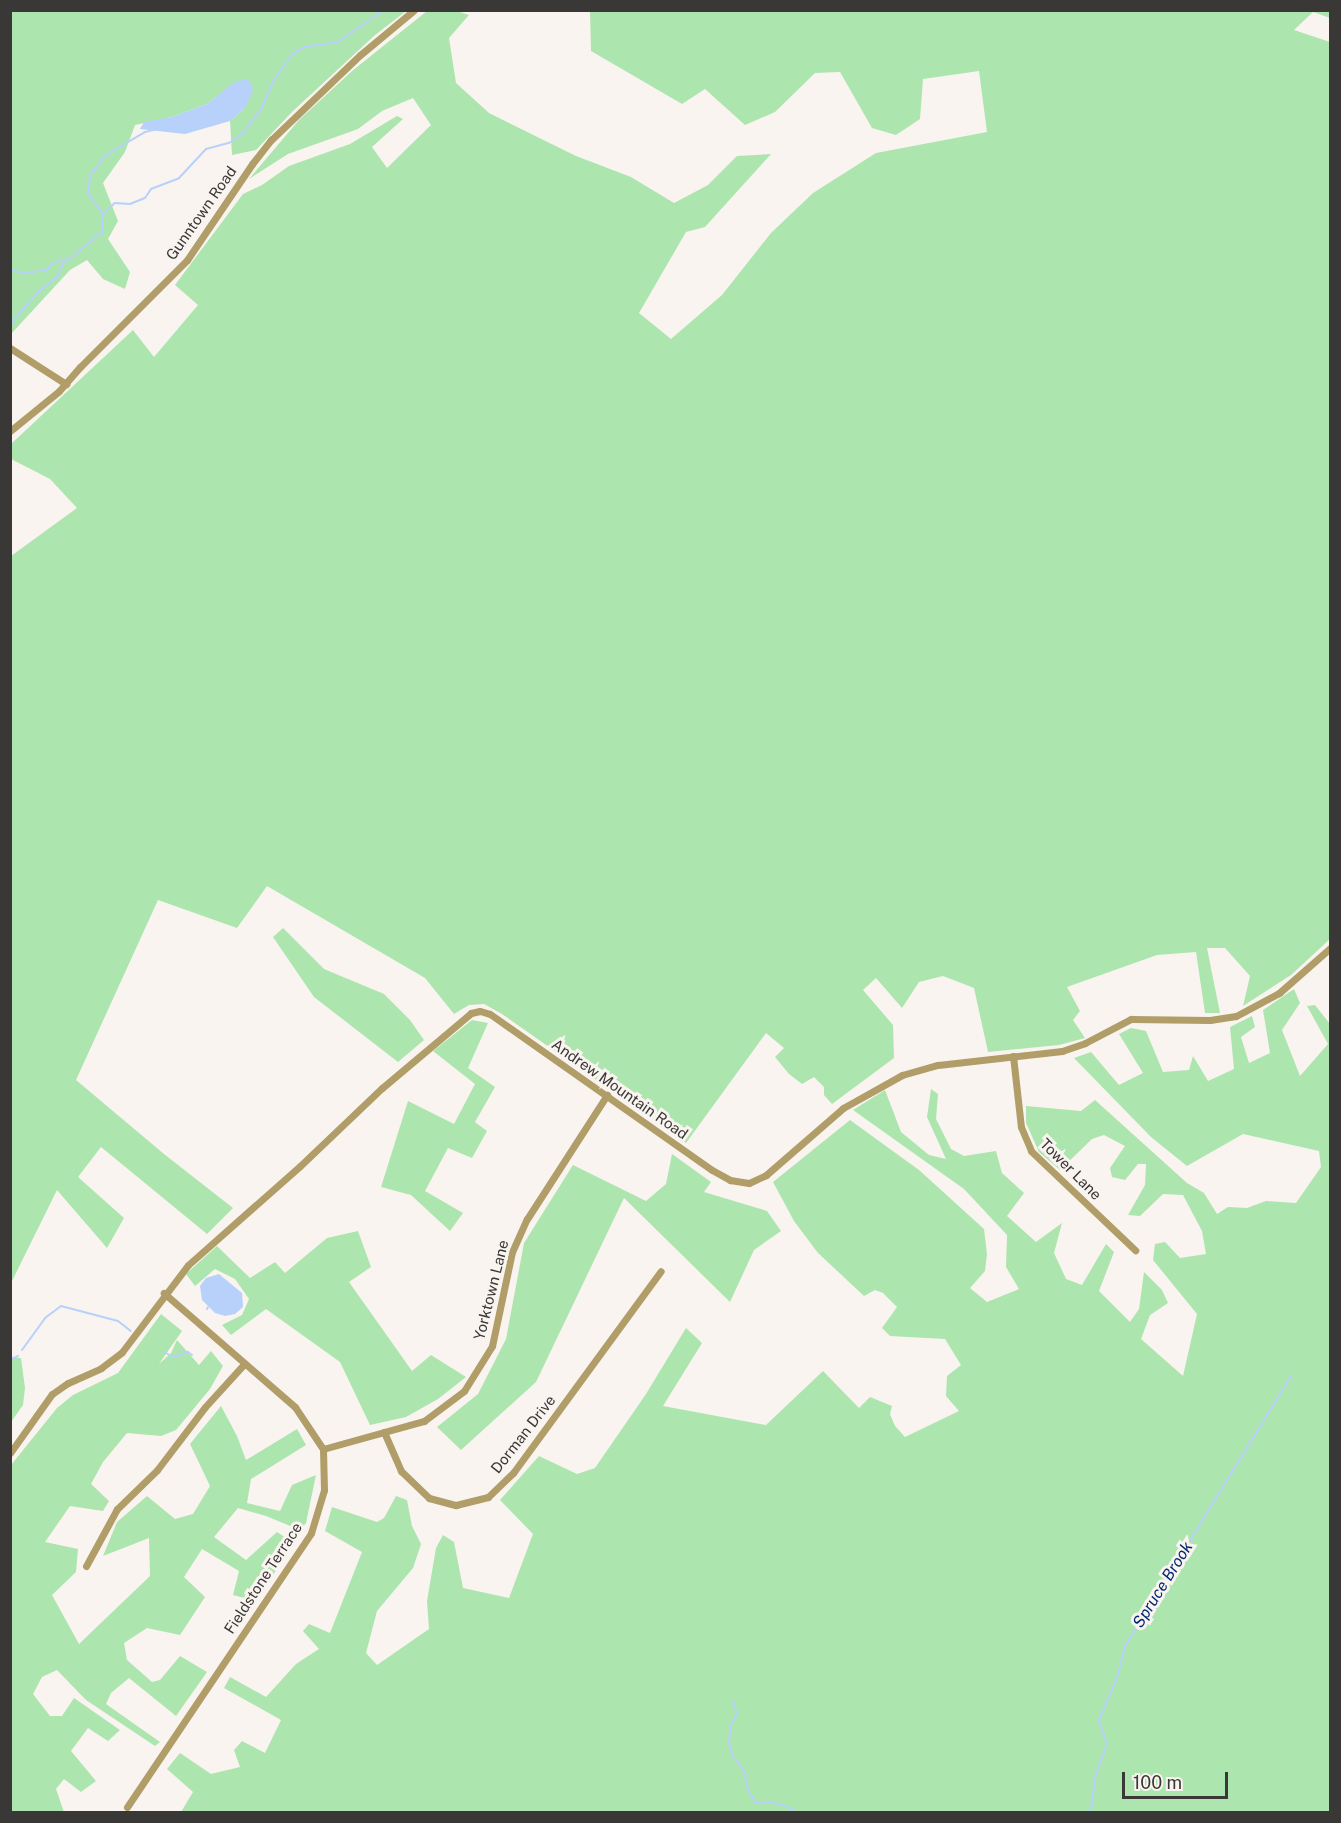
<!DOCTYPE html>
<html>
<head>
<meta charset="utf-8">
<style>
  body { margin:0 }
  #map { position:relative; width:1341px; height:1823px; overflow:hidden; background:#f9f4f0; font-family:"Public Sans",sans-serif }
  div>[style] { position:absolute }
  .green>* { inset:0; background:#ade5af }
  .water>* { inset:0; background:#b8d1fa }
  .stream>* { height:2px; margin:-1px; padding:0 1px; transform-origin:1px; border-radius:1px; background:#b8d1fa }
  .minor>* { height:7px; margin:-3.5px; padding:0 3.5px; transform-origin:3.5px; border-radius:3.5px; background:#b09d68 }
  span { translate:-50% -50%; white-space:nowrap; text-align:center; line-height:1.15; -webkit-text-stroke:6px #f9f4f0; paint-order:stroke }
  .street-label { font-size:15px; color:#3a3837 }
  .water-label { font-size:16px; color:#002873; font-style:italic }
  .frame { position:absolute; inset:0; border:12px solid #3a3837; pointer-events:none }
  .scale { position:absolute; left:1122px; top:1772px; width:106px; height:27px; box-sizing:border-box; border:3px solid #3a3837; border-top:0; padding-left:8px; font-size:18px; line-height:21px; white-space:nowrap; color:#3a3837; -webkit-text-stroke:4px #f9f4f0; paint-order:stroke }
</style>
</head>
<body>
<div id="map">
  <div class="green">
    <i style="clip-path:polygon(10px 11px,406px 11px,374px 36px,293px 111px,256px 150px,232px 155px,230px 121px,244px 109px,235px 82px,207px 104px,172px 117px,135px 125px,125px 152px,103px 183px,118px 221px,108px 239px,130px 272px,125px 289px,103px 279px,87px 260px,70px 270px,11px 334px)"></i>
    <i style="clip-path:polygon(427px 11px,457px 11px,469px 15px,449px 38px,456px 83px,489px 113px,576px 156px,631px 177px,674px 203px,708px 185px,737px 156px,771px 154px,705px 227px,686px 232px,639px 313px,671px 339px,722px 295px,771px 233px,813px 193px,876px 153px,987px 132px,979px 71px,923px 79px,920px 119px,896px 135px,872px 128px,840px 72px,815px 73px,775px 112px,745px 125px,705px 89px,682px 104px,591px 51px,590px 11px,1330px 11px,1330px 18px,1313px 12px,1294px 30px,1330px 42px,1330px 939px,1291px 975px,1243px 1006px,1250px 976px,1225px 948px,1207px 948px,1220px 1013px,1205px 1013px,1196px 952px,1157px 955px,1067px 987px,1080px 1011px,1073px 1020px,1085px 1038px,1059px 1045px,988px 1052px,974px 988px,943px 976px,919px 982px,902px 1008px,876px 978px,863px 990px,893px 1025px,894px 1058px,832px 1104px,824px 1095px,824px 1087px,814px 1077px,802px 1084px,789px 1074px,775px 1057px,784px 1048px,766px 1033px,686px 1143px,502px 1014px,484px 1004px,469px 1005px,454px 1014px,425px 978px,267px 886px,237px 928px,158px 900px,76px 1080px,164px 1154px,233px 1208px,207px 1234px,101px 1147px,78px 1177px,124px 1218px,107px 1248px,57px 1190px,11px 1283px,11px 556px,77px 508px,50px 479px,11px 459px,11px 444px,133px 330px,154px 357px,198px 305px,175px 285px,243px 194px,262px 185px,289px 166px,350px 144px,397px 116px,403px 119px,372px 147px,387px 168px,431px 125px,413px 98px,382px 111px,358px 129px,288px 154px,249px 179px,299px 120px,352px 71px)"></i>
    <i style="clip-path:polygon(283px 928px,324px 969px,384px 994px,410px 1020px,424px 1040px,398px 1062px,314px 997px,273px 937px)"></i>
    <i style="clip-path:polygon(1294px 989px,1300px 1003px,1282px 1030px,1300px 1076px,1328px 1044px,1307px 1006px,1315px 1005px,1330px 1024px,1330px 1812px,181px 1812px,193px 1792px,167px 1769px,180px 1753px,211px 1774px,240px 1767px,234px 1750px,242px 1741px,265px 1753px,281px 1720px,224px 1688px,230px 1677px,266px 1697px,296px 1664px,319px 1649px,303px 1631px,309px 1624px,330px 1633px,362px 1552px,325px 1531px,332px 1507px,377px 1522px,384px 1518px,396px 1496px,407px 1500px,412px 1526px,421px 1544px,413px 1568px,377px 1611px,366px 1653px,377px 1665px,429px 1629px,427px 1601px,436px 1548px,443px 1535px,454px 1542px,463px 1588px,509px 1598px,533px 1534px,500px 1500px,539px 1456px,577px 1474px,595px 1468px,646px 1394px,686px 1328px,702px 1343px,663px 1406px,766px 1425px,823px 1371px,859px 1408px,870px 1397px,892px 1406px,890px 1414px,895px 1426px,905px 1437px,959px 1411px,946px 1396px,947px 1376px,961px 1365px,945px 1339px,890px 1336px,882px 1328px,897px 1307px,883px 1293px,875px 1290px,864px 1296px,818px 1253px,794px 1221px,773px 1182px,850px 1120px,919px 1170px,984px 1229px,987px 1254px,985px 1271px,970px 1288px,987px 1302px,1019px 1289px,1006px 1267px,1007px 1235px,964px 1189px,853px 1110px,885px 1090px,901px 1132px,929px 1155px,946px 1159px,927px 1117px,931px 1089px,938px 1094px,936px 1119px,951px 1149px,964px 1156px,996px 1151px,1002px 1173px,1024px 1193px,1007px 1216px,1036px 1242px,1062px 1223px,1054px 1253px,1066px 1279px,1082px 1285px,1106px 1244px,1114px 1252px,1099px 1291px,1130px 1322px,1139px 1309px,1144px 1272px,1162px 1290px,1168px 1303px,1150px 1315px,1141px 1339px,1183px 1376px,1197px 1314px,1153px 1260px,1155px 1244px,1165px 1242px,1180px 1258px,1206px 1254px,1202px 1231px,1183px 1195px,1163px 1194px,1140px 1216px,1128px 1215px,1145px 1185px,1146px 1164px,1138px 1164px,1125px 1180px,1112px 1177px,1110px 1168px,1125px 1146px,1104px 1135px,1092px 1139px,1060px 1170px,1039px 1152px,1026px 1123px,1026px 1106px,1081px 1111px,1095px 1100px,1187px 1183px,1204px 1193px,1217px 1214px,1228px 1207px,1247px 1208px,1266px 1201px,1296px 1203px,1321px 1167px,1319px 1151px,1243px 1134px,1187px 1166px,1151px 1137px,1074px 1058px,1091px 1052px,1119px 1085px,1143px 1073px,1119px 1034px,1131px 1028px,1146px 1031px,1163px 1072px,1189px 1070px,1193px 1056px,1208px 1081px,1234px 1069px,1230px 1027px,1252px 1016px,1255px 1027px,1241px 1037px,1249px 1063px,1270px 1053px,1263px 1010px)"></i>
    <i style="clip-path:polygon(472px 1020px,488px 1023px,468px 1068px,495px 1087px,475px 1122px,487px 1131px,472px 1158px,448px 1148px,425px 1191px,463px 1213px,450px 1231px,411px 1195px,381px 1187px,408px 1101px,454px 1124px,475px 1084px,433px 1051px)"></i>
    <i style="clip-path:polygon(672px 1154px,711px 1182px,704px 1192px,767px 1211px,781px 1231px,754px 1250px,730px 1302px,624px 1198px,536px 1382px,461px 1450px,437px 1427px,478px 1394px,506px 1339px,524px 1243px,573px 1165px,646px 1201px,666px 1184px)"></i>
    <i style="clip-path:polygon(358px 1231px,371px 1267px,349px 1282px,412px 1371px,431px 1355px,466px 1377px,438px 1399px,406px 1417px,370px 1425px,340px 1362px,266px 1309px,231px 1335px,222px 1325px,242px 1315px,249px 1299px,235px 1279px,215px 1269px,195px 1286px,186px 1274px,217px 1246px,250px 1278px,275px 1262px,285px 1273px,327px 1238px)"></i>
    <i style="clip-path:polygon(161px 1314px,182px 1331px,159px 1364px,171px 1353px,177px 1340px,199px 1365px,211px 1351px,223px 1366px,210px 1389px,176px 1430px,161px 1436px,127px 1433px,103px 1462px,91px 1484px,109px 1501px,103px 1511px,70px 1506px,45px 1542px,78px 1549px,76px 1572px,52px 1595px,79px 1644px,150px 1576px,149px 1538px,103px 1556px,117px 1522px,147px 1496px,175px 1519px,193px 1514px,210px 1486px,190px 1444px,221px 1406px,237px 1436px,246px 1460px,297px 1429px,306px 1445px,251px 1479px,247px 1503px,280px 1511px,292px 1485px,316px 1475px,306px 1523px,300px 1530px,266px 1516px,238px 1508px,214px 1537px,246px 1560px,277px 1532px,294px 1543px,256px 1601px,233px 1595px,239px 1571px,202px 1549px,184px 1577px,205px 1597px,180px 1635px,147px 1628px,124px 1643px,127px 1660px,152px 1682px,160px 1680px,180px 1656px,207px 1672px,176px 1716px,129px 1678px,111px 1693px,106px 1704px,160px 1742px,155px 1746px,86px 1700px,57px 1670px,42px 1677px,33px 1694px,50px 1716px,62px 1716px,74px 1698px,120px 1730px,108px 1741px,88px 1728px,71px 1751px,96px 1781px,81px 1792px,64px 1779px,56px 1789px,64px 1812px,11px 1812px,11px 1465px,57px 1408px,73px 1395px,118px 1373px)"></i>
    <i style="clip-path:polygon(11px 1357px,21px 1358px,25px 1388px,23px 1405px,11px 1422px)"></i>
  </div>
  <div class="water">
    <i style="clip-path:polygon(248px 79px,253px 88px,250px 98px,244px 109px,230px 121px,185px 134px,140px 129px,144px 122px,172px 117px,207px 104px,234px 82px)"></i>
    <i style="clip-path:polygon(219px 1274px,242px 1293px,243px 1307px,235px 1314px,225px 1316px,215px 1313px,202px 1300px,200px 1286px,206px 1278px)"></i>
  </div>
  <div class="stream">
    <i style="left:103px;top:214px;width:16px;rotate:-43deg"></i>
    <i style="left:115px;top:203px;width:15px;rotate:4deg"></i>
    <i style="left:130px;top:204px;width:16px;rotate:-22deg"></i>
    <i style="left:145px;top:198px;width:11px;rotate:-56deg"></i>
    <i style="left:151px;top:189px;width:30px;rotate:-21deg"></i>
    <i style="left:179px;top:178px;width:40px;rotate:-47deg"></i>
    <i style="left:206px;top:149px;width:24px;rotate:-15deg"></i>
    <i style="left:229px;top:143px;width:16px;rotate:-35deg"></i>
    <i style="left:242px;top:134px;width:31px;rotate:-52deg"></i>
    <i style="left:261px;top:110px;width:33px;rotate:-67deg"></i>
    <i style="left:274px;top:80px;width:33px;rotate:-55deg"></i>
    <i style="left:293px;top:53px;width:13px;rotate:-27deg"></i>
    <i style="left:305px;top:47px;width:33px;rotate:-9deg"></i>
    <i style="left:338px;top:42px;width:56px;rotate:-34.8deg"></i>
    <i style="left:10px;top:270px;width:16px;rotate:11deg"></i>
    <i style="left:26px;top:273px;width:20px;rotate:-9deg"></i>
    <i style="left:46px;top:270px;width:12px;rotate:-42deg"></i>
    <i style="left:55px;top:262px;width:14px;rotate:-12deg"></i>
    <i style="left:69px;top:259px;width:43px;rotate:-39.3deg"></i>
    <i style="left:102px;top:232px;width:18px;rotate:-87deg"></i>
    <i style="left:103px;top:214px;width:25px;rotate:-127deg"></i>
    <i style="left:88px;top:194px;width:19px;rotate:-84deg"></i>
    <i style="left:90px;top:175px;width:26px;rotate:-51deg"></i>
    <i style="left:106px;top:155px;width:45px;rotate:-30.5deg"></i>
    <i style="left:145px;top:132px;width:12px;rotate:-14deg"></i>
    <i style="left:10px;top:324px;width:45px;rotate:-48.6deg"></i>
    <i style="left:40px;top:290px;width:21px;rotate:-37deg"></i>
    <i style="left:57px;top:277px;width:19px;rotate:-65deg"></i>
    <i style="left:207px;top:1309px;width:2px;rotate:-63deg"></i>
    <i style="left:22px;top:1350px;width:39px;rotate:-54deg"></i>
    <i style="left:45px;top:1318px;width:20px;rotate:-37deg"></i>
    <i style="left:61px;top:1306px;width:59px;rotate:14.7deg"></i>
    <i style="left:118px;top:1321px;width:16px;rotate:38deg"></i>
    <i style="left:164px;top:1352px;width:10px;rotate:29deg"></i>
    <i style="left:173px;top:1357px;width:16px;rotate:-18deg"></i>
    <i style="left:188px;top:1352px;width:5px;rotate:37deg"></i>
    <i style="left:10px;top:1360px;width:9px;rotate:-27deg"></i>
    <i style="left:733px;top:1701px;width:14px;rotate:73deg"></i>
    <i style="left:737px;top:1714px;width:12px;rotate:121deg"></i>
    <i style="left:731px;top:1724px;width:18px;rotate:96deg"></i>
    <i style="left:729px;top:1742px;width:13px;rotate:77deg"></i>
    <i style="left:732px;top:1755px;width:20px;rotate:53deg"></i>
    <i style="left:744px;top:1771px;width:19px;rotate:78deg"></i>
    <i style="left:748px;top:1790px;width:14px;rotate:60deg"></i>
    <i style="left:755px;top:1802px;width:18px"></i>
    <i style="left:773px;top:1802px;width:20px;rotate:20deg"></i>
    <i style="left:792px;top:1809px;width:3px;rotate:72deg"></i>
    <i style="left:1088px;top:1812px;width:5px;rotate:-53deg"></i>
    <i style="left:1091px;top:1808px;width:35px;rotate:-82deg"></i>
    <i style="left:1096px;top:1773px;width:30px;rotate:-69deg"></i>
    <i style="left:1107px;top:1745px;width:26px;rotate:-108deg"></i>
    <i style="left:1099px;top:1720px;width:46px;rotate:-66.8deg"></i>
    <i style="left:1117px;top:1678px;width:33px;rotate:-76deg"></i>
    <i style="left:1125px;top:1646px;width:318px;rotate:-58.4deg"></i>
  </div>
  <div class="minor">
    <i style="left:10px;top:348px;width:67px;rotate:32.7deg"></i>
    <i style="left:10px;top:431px;width:63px;rotate:-39.2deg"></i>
    <i style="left:59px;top:391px;width:32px;rotate:-49deg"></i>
    <i style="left:80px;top:367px;width:151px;rotate:-45deg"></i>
    <i style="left:187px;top:260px;width:116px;rotate:-55.9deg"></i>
    <i style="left:252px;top:164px;width:31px;rotate:-52deg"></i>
    <i style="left:271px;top:140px;width:123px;rotate:-43.7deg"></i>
    <i style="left:360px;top:55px;width:70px;rotate:-39.8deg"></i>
    <i style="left:1013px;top:1056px;width:71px;rotate:83.6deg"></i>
    <i style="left:1021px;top:1127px;width:26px;rotate:67deg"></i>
    <i style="left:1031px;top:1151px;width:144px;rotate:43.6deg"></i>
    <i style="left:384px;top:1432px;width:43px;rotate:66.4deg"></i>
    <i style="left:401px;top:1471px;width:39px;rotate:44deg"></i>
    <i style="left:429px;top:1498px;width:28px;rotate:15deg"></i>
    <i style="left:456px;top:1505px;width:33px;rotate:-14deg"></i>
    <i style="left:488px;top:1497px;width:35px;rotate:-44deg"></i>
    <i style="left:513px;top:1473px;width:250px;rotate:-53.8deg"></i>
    <i style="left:323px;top:1449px;width:105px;rotate:-15.5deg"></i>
    <i style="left:424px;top:1421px;width:50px;rotate:-36.9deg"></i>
    <i style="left:464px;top:1391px;width:53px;rotate:-58.1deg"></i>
    <i style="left:492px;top:1346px;width:96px;rotate:-78deg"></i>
    <i style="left:512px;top:1252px;width:36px;rotate:-66deg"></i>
    <i style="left:527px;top:1219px;width:148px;rotate:-57.2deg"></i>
    <i style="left:10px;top:1453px;width:72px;rotate:-54.6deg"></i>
    <i style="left:52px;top:1394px;width:19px;rotate:-35deg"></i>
    <i style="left:68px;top:1383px;width:36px;rotate:-24deg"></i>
    <i style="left:101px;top:1368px;width:26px;rotate:-37deg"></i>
    <i style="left:122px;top:1352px;width:109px;rotate:-52.8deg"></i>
    <i style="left:188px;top:1265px;width:149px;rotate:-41.5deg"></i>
    <i style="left:300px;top:1166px;width:113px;rotate:-43.6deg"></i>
    <i style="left:382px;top:1088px;width:116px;rotate:-40.1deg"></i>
    <i style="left:471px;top:1013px;width:9px;rotate:-13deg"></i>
    <i style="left:480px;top:1011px;width:10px;rotate:17deg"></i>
    <i style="left:490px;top:1014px;width:271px;rotate:35.1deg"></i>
    <i style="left:712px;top:1170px;width:21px;rotate:29deg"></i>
    <i style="left:730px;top:1180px;width:19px;rotate:9deg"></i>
    <i style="left:749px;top:1183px;width:19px;rotate:-25deg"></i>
    <i style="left:766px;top:1175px;width:102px;rotate:-41deg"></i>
    <i style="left:843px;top:1108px;width:68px;rotate:-29.2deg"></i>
    <i style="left:902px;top:1075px;width:37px;rotate:-16deg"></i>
    <i style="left:938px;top:1065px;width:125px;rotate:-6.4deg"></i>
    <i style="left:1062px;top:1051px;width:24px;rotate:-19deg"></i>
    <i style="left:1085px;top:1043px;width:52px;rotate:-27.6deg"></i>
    <i style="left:1131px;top:1019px;width:79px;rotate:0.7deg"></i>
    <i style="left:1210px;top:1020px;width:26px;rotate:-9deg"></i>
    <i style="left:1236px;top:1016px;width:49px;rotate:-28.1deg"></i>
    <i style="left:1279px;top:993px;width:68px;rotate:-41.4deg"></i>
    <i style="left:86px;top:1566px;width:65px;rotate:-61.5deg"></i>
    <i style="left:117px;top:1509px;width:56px;rotate:-44.3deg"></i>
    <i style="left:157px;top:1470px;width:79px;rotate:-52.7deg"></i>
    <i style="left:205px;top:1407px;width:58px;rotate:-47.8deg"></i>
    <i style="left:127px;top:1807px;width:330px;rotate:-56.1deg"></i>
    <i style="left:311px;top:1533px;width:45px;rotate:-73.2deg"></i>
    <i style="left:324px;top:1490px;width:41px;rotate:-91.4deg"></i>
    <i style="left:323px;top:1449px;width:50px;rotate:-123.7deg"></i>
    <i style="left:295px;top:1407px;width:174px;rotate:-139deg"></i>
  </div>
  <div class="street-label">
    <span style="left:201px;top:213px;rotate:-55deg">Gunntown Road</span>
    <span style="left:620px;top:1089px;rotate:35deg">Andrew Mountain Road</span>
    <span style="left:1071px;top:1169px;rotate:45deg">Tower Lane</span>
    <span style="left:491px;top:1290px;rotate:-76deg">Yorktown Lane</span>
    <span style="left:523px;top:1434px;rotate:-52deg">Dorman Drive</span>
    <span style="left:263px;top:1578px;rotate:-57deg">Fieldstone Terrace</span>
  </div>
  <div class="water-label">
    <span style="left:1163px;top:1585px;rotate:-58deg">Spruce Brook</span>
  </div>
  <div class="frame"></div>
  <div class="scale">100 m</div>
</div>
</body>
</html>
